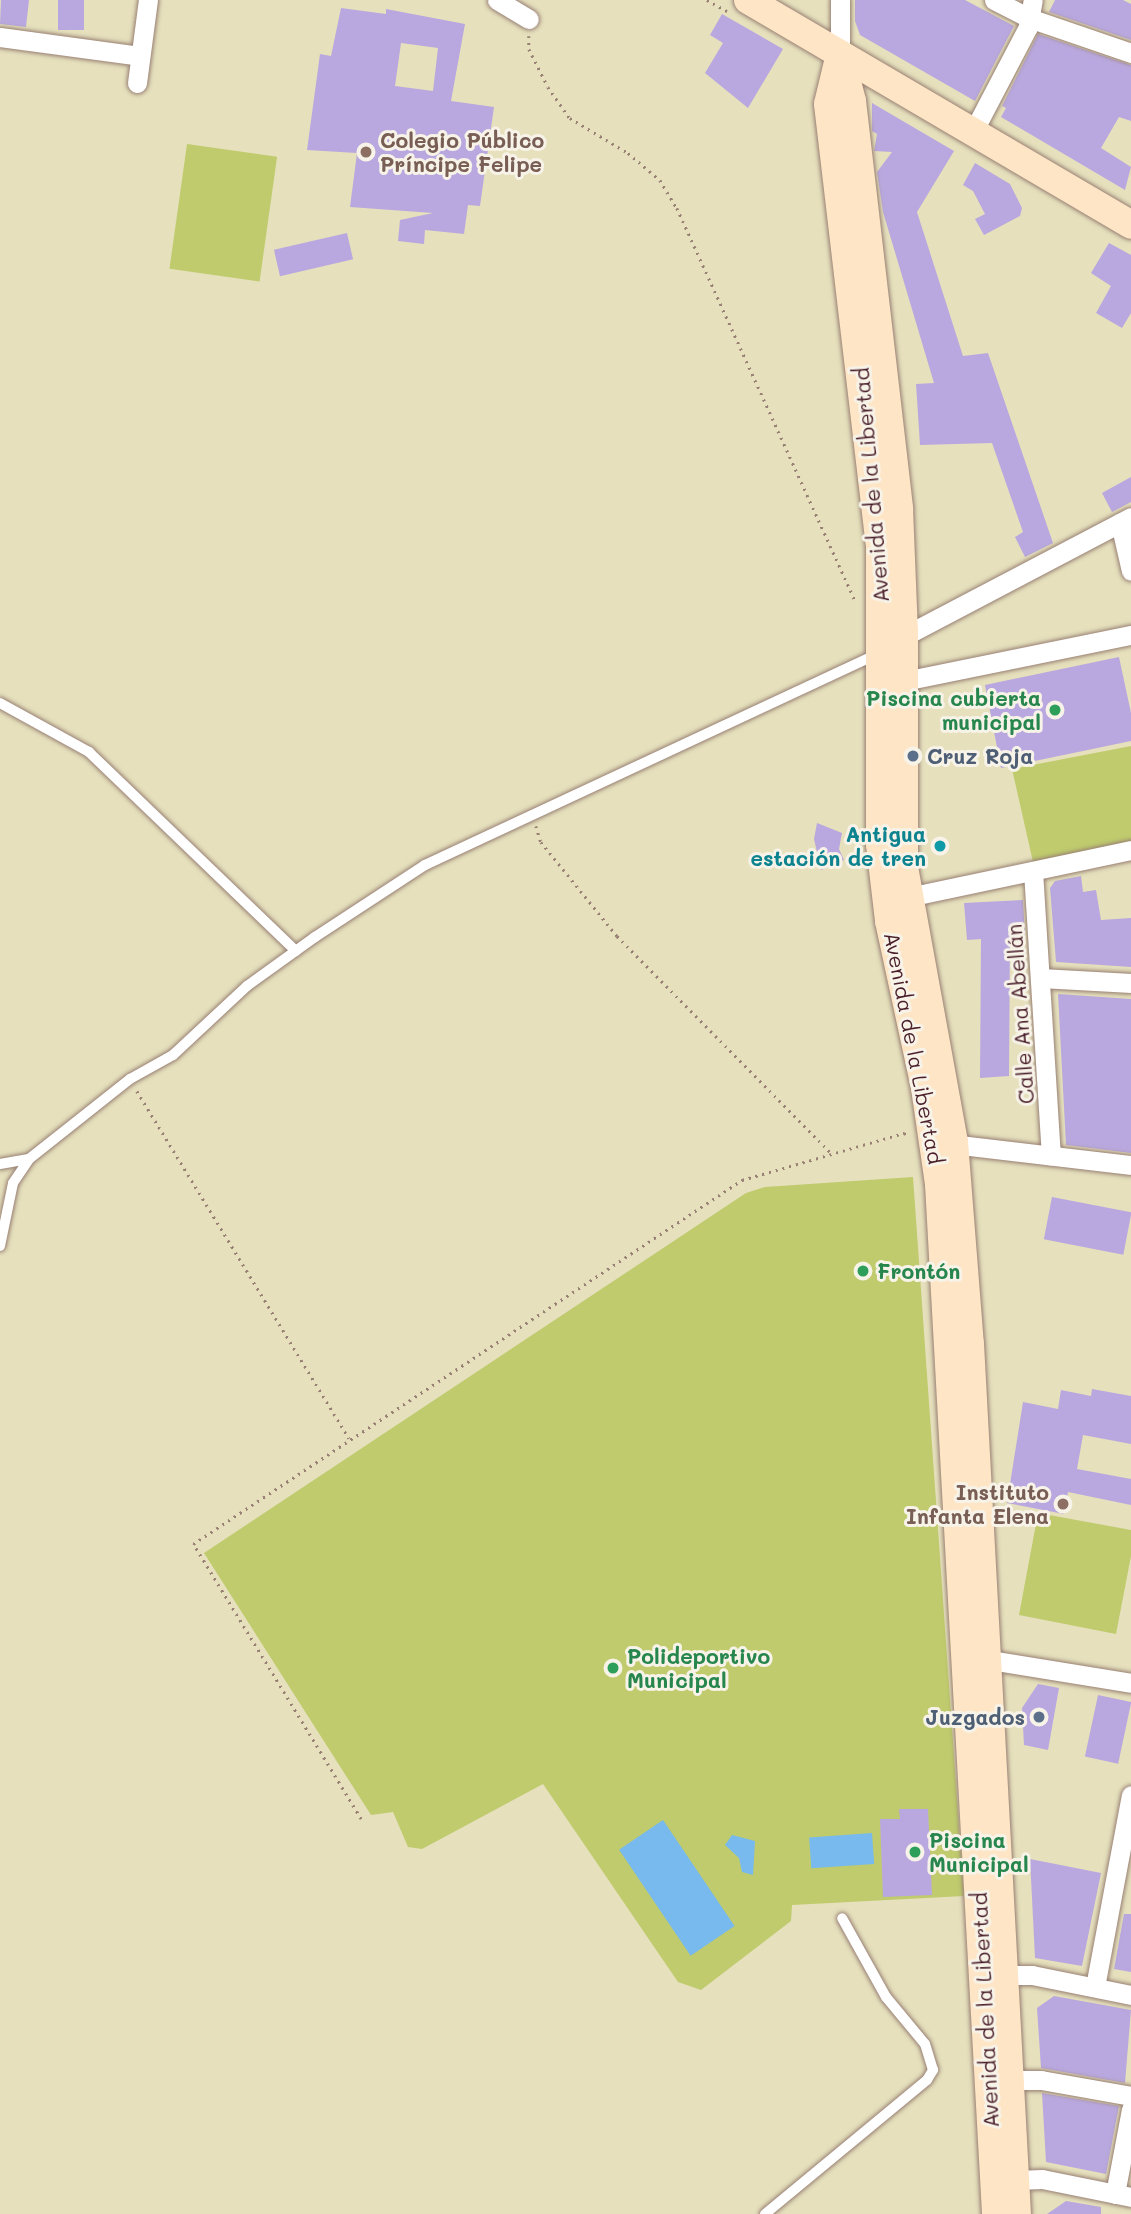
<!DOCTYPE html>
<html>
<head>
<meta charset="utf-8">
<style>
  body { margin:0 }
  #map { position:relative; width:1131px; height:2214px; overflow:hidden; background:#e6e0bd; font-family:Mali,sans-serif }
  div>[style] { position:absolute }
  .green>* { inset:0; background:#bfcb6d; transform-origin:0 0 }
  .water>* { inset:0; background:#78baed; transform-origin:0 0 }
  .building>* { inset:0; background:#b9a8df; transform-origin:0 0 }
  .path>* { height:2.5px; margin-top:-1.25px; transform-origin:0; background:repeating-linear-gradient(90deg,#988074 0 2px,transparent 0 7px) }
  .roads { filter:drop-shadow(0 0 2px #988074) drop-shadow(0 0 2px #988074) }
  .lane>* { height:10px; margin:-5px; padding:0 5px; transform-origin:5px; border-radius:5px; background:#fff }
  .street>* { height:19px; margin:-9.5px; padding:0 9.5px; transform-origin:9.5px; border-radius:9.5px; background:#fff }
  .secondary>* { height:28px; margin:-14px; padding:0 14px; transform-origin:14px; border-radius:14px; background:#fee5c5 }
  .dots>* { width:19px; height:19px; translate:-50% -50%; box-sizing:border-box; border:4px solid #f7f3e8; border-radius:50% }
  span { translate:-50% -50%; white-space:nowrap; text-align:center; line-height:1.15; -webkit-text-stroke:6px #f7f3e8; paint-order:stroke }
  .education-label { font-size:21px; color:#785e54; font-weight:700 }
  .left { translate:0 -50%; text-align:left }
  .right { translate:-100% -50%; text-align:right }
  .street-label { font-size:21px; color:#4a1f2b }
  .leisure-label { font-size:21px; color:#27864d; font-weight:700 }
  .service-label { font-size:21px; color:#4e5e75; font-weight:700 }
  .culture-label { font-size:21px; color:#0d838f; font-weight:700 }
</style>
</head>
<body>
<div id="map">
  <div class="green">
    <i style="left:187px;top:144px;width:91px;height:126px;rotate:8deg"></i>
    <i style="clip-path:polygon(1131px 746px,1131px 841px,1033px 862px,1012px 769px)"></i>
    <i style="clip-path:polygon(913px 1177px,964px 1896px,792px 1905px,791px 1921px,701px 1990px,678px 1982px,543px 1784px,422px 1849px,408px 1847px,393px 1812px,371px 1815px,204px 1553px,746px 1193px,765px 1187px)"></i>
    <i style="clip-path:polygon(1038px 1513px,1131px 1530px,1131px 1556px,1116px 1634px,1019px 1615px)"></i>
  </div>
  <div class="water">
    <i style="left:663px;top:1820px;width:128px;height:53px;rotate:56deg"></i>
    <i style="left:872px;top:1833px;width:31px;height:63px;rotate:86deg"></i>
    <i style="clip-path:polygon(732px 1835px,755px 1841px,753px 1875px,742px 1872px,739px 1858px,725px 1845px)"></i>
  </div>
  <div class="building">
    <i style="clip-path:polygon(1px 0,29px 0,26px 27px,0 24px)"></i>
    <i style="left:58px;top:0;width:26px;height:30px"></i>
    <i style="clip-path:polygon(855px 0,965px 0,1014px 26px,975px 101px,860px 35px,855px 21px)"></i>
    <i style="clip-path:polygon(1055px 0,1123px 0,1131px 4px,1131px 40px,1049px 12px)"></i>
    <i style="clip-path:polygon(evenodd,341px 8px,386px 14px,386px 9px,465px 24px,451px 101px,494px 107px,480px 206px,468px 205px,464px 234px,425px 230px,424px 244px,398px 241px,400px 220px,433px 213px,350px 207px,357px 153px,307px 150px,320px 54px,331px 56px,341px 8px,401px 43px,438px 48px,433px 91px,395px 86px,401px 43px)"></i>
    <i style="clip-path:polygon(722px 14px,783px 49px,748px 108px,705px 73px,723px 43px,710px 35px)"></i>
    <i style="clip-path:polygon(1038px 34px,1131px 65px,1131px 121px,1119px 117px,1101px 148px,1131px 167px,1125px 190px,1001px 117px,1006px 108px,1002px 106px)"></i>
    <i style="clip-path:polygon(872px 103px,954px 151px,917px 212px,963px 356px,988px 353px,1053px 543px,1025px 557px,1015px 537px,1023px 532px,992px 443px,920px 445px,916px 384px,934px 383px,883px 212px,877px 172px,892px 152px,874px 151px,877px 134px,872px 131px)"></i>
    <i style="clip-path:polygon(975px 163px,1010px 184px,1022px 208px,1020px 216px,984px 235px,975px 219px,985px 214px,973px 191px,963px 185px)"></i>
    <i style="left:347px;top:233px;width:27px;height:75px;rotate:77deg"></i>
    <i style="clip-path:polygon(1109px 243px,1131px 255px,1131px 313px,1122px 328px,1096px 313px,1111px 286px,1091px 273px)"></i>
    <i style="clip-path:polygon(1131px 477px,1131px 502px,1112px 512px,1102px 493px)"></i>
    <i style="clip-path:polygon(1119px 657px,1131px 713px,1131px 741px,1001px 768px,985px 685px)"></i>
    <i style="clip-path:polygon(817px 823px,842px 833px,839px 849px,844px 860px,821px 870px,814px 839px)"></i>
    <i style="clip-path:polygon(1081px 876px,1083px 892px,1096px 890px,1101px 920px,1131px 918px,1131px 967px,1056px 962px,1050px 888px,1055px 881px)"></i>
    <i style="clip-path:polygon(1023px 900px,1025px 936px,1010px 937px,1009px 1076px,980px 1078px,981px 939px,967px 940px,964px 903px)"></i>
    <i style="clip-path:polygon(1058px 994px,1131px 999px,1131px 1153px,1066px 1145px)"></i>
    <i style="left:1052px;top:1197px;width:81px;height:43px;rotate:11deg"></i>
    <i style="clip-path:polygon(1092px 1389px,1131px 1396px,1131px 1444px,1083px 1435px,1077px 1469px,1131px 1479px,1131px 1505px,1068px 1492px,1064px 1514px,1007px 1503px,1023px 1402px,1058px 1409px,1061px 1390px,1091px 1396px)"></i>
    <i style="clip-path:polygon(1038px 1684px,1059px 1688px,1048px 1750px,1024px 1745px,1022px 1708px)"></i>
    <i style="left:1098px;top:1695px;width:34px;height:63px;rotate:12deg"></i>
    <i style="clip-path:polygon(899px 1809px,928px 1809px,932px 1895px,883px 1897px,880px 1819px,900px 1819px)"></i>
    <i style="clip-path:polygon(1030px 1859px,1101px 1873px,1082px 1966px,1035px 1958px)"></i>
    <i style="clip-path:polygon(1124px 1914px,1131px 1914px,1131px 1972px,1114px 1969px)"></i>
    <i style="clip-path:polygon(1054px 1996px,1131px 2010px,1125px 2083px,1041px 2068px,1037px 2008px)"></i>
    <i style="clip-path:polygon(1042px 2093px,1119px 2106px,1106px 2174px,1046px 2162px)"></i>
    <i style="clip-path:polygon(1066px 2201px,1101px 2207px,1101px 2214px,1047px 2214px)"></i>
  </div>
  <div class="path">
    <i style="left:707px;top:0;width:23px;rotate:29deg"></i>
    <i style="left:529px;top:36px;width:13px;rotate:90deg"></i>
    <i style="left:529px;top:49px;width:42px;rotate:63.4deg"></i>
    <i style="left:548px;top:87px;width:38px;rotate:55deg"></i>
    <i style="left:570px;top:118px;width:68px;rotate:31.1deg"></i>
    <i style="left:628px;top:153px;width:42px;rotate:40.2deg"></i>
    <i style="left:660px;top:180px;width:33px;rotate:59deg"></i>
    <i style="left:677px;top:208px;width:433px;rotate:65.6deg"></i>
    <i style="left:536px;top:826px;width:17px;rotate:73deg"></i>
    <i style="left:541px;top:842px;width:121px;rotate:51deg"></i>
    <i style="left:617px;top:936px;width:306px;rotate:45.4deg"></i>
    <i style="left:137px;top:1091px;width:407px;rotate:58.6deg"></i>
    <i style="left:361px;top:1819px;width:322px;rotate:-121.4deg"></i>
    <i style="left:193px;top:1544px;width:659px;rotate:-33.55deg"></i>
    <i style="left:742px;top:1180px;width:169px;rotate:-16.2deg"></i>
    <i style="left:904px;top:1133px;width:6px;rotate:31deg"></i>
  </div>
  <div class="roads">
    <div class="lane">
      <i style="left:0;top:703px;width:102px;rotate:28.8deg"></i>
      <i style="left:89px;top:752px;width:287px;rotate:43.9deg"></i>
      <i style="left:0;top:1164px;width:29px;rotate:-10deg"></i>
      <i style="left:0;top:1246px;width:64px;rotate:-78.3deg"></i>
      <i style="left:13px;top:1183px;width:29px;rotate:-56deg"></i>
      <i style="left:29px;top:1159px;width:129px;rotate:-38.4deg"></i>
      <i style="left:130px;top:1079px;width:49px;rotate:-29.2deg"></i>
      <i style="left:173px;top:1055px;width:101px;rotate:-43deg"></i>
      <i style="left:247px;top:986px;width:84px;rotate:-35.8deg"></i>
      <i style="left:315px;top:937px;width:131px;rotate:-33.2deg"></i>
      <i style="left:425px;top:865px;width:500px;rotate:-25deg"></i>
      <i style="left:765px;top:2214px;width:210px;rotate:-39.6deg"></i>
      <i style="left:927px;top:2080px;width:12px;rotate:-59deg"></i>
      <i style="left:933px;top:2070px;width:27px;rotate:-107deg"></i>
      <i style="left:925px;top:2044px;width:61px;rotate:-129.7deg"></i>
      <i style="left:886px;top:1997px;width:90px;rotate:-119.1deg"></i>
    </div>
    <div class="street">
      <i style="left:497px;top:0;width:37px;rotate:31deg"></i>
      <i style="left:840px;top:0;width:54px;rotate:90deg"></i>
      <i style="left:994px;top:0;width:39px;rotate:27deg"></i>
      <i style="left:1029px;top:18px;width:108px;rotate:18.9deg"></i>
      <i style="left:0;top:37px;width:141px;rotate:7.7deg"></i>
      <i style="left:137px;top:83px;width:84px;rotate:-82.5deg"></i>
      <i style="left:973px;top:132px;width:119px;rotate:-62.4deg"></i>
      <i style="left:1028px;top:27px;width:27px;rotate:-80deg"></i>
      <i style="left:1120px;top:523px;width:49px;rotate:77.1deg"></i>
      <i style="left:904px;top:631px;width:8px;rotate:7deg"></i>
      <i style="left:912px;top:632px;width:247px;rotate:-27.7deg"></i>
      <i style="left:904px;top:681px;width:232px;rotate:-11.5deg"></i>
      <i style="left:1033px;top:871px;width:285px;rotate:86.4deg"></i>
      <i style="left:908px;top:897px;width:228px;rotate:-11.9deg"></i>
      <i style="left:1041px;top:978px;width:90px;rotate:3.2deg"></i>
      <i style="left:943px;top:1143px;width:189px;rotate:6.7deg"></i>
      <i style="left:977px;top:1658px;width:156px;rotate:9.2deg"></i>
      <i style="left:994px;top:1975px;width:38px"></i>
      <i style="left:1032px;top:1975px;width:101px;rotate:11.4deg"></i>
      <i style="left:1095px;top:1987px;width:195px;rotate:-79.4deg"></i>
      <i style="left:1012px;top:2080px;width:29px"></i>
      <i style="left:1041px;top:2080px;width:91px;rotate:10.1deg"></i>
      <i style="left:1016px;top:2180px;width:26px;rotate:-2deg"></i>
      <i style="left:1042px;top:2179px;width:91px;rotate:11.4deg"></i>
      <i style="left:1115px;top:2194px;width:86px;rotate:-79.3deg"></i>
    </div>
    <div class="secondary">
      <i style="left:748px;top:0;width:444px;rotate:30.4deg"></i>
      <i style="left:840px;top:54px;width:51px;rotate:103.5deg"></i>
      <i style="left:828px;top:104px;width:443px;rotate:83.3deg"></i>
      <i style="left:880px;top:544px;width:300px;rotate:90deg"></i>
      <i style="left:880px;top:844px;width:78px;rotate:83.3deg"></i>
      <i style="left:889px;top:921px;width:171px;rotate:77.8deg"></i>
      <i style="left:925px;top:1088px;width:97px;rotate:81.7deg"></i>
      <i style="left:939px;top:1184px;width:1032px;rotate:86.83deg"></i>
      <i style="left:841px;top:58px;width:44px;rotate:75.7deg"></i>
      <i style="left:852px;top:101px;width:411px;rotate:83.4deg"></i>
      <i style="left:899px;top:509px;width:122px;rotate:87.7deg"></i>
      <i style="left:904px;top:631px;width:236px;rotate:90deg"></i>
      <i style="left:904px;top:867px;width:280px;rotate:79.7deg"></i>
      <i style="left:954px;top:1142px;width:203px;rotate:85.5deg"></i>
      <i style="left:970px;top:1344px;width:871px;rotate:86.91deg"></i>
    </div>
  </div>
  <div class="dots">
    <i style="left:366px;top:152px;background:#8d6e63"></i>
    <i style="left:1055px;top:710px;background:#2e9e5b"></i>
    <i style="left:913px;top:756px;background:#5c6f8a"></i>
    <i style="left:940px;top:846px;background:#0f9aa8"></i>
    <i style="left:863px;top:1271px;background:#2e9e5b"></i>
    <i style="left:1063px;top:1504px;background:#8d6e63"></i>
    <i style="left:613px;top:1668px;background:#2e9e5b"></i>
    <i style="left:1039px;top:1717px;background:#5c6f8a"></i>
    <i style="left:915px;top:1852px;background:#2e9e5b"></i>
  </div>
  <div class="education-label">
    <span class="left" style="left:380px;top:152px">Colegio Público<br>Príncipe Felipe</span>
    <span class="right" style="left:1049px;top:1504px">Instituto<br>Infanta Elena</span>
  </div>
  <div class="street-label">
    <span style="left:871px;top:485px;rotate:-95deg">Avenida de la Libertad</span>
    <span style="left:1020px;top:1014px;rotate:-94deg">Calle Ana Abellán</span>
    <span style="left:914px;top:1048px;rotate:79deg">Avenida de la Libertad</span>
    <span style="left:985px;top:2010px;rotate:-93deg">Avenida de la Libertad</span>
  </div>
  <div class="leisure-label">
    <span class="right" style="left:1041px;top:710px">Piscina cubierta<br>municipal</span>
    <span class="left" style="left:877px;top:1271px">Frontón</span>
    <span class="left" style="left:627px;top:1668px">Polideportivo<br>Municipal</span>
    <span class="left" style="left:929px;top:1852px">Piscina<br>Municipal</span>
  </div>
  <div class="service-label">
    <span class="left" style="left:927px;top:756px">Cruz Roja</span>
    <span class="right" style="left:1025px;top:1717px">Juzgados</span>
  </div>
  <div class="culture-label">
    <span class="right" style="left:926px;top:846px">Antigua<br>estación de tren</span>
  </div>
</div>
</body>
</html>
